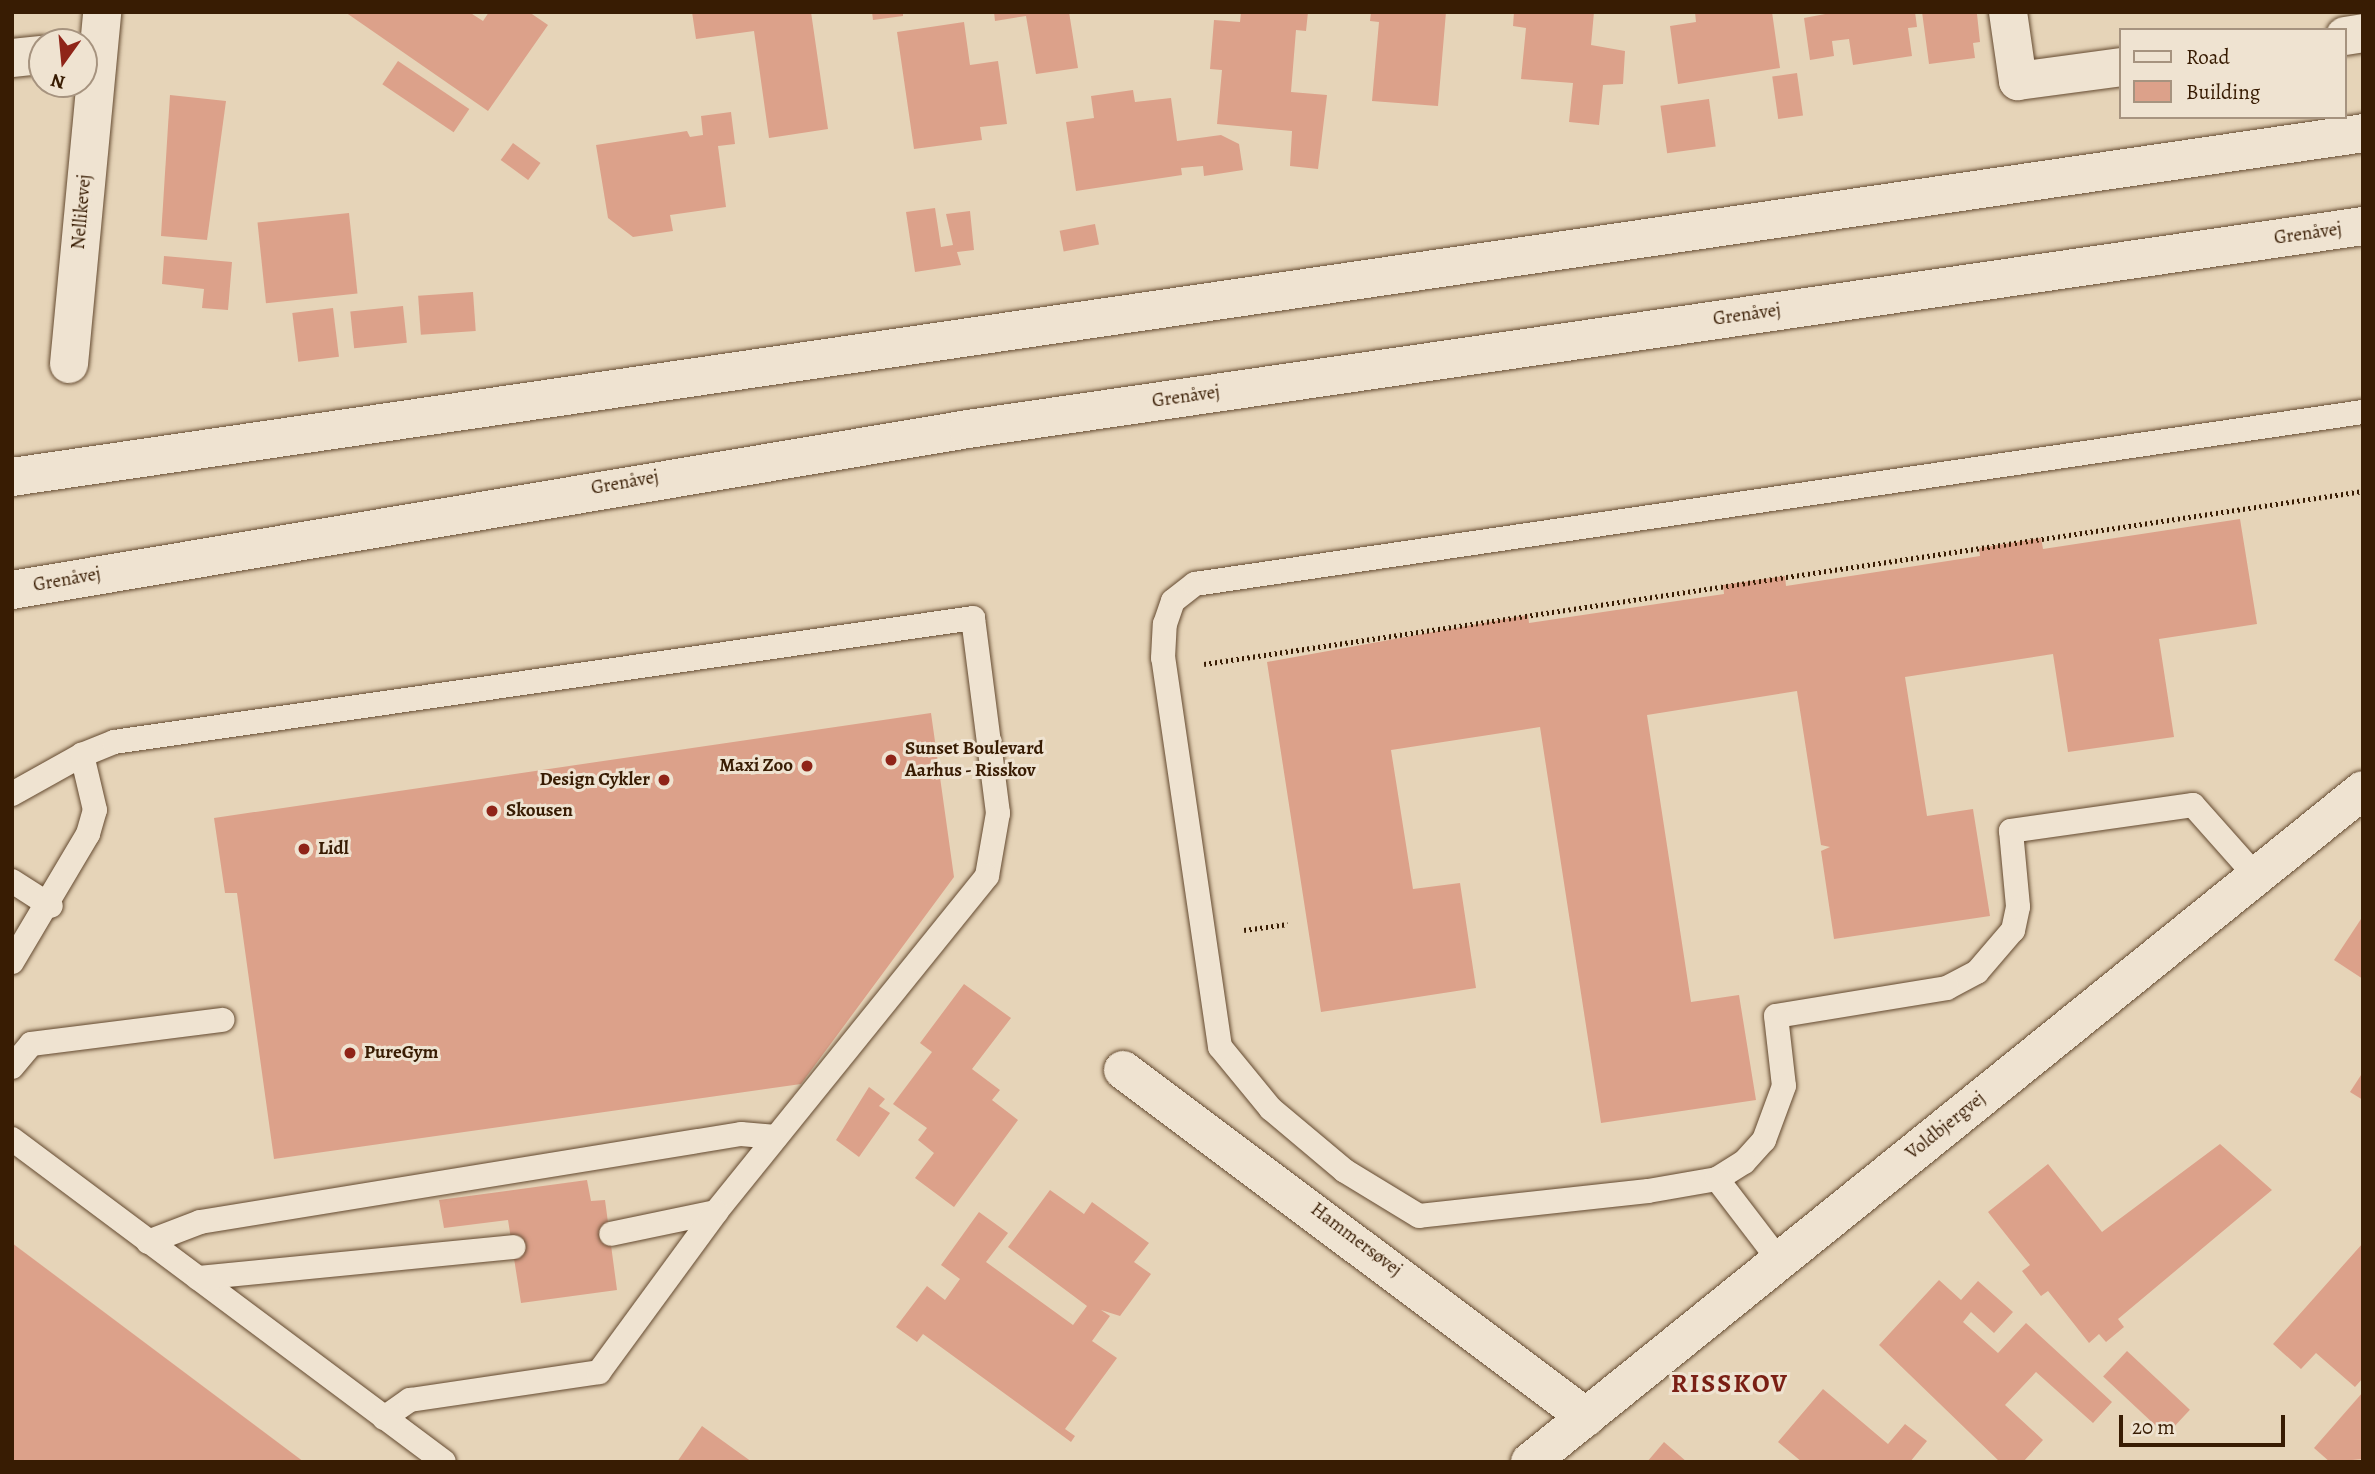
<!DOCTYPE html>
<html>
<head>
<meta charset="utf-8">
<style>
  body { margin:0 }
  #map { position:relative; width:2375px; height:1474px; overflow:hidden; background:#e6d4b8; font-family:Alegreya,serif }
  div>[style] { position:absolute }
  .building>* { inset:0; background:#dca18a; transform-origin:0 0 }
  .path>* { height:4.5px; margin-top:-2.25px; transform-origin:0; background:repeating-linear-gradient(90deg,#381c03 0 2px,transparent 0 5.5px) }
  .roads { filter:drop-shadow(0 0 2px #644a30) drop-shadow(0 0 2px #644a30) }
  .service>* { height:24px; margin:-12px; padding:0 12px; transform-origin:12px; border-radius:12px; background:#efe3d1 }
  .minor>* { height:38px; margin:-19px; padding:0 19px; transform-origin:19px; border-radius:19px; background:#efe3d1 }
  .secondary>* { height:38px; margin:-19px; padding:0 19px; transform-origin:19px; border-radius:19px; background:#efe3d1 }
  .dots>* { width:19px; height:19px; translate:-50% -50%; box-sizing:border-box; border:4px solid #efe3d1; border-radius:50% }
  span { translate:-50% -50%; white-space:nowrap; text-align:center; line-height:1.15; -webkit-text-stroke:6px #efe3d1; paint-order:stroke }
  .street-label { font-size:19px; color:#381c03 }
  .poi-label { font-size:19px; color:#381c03; font-weight:700 }
  .left { translate:0 -50%; text-align:left }
  .right { translate:-100% -50%; text-align:right }
  .district-label { font-size:26px; color:#7a1f14; font-weight:700; letter-spacing:2px }
  .frame { position:absolute; inset:0; border:14px solid #381c03; pointer-events:none }
  .legend { position:absolute; left:2119px; top:28px; width:228px; height:91px; box-sizing:border-box; background:#efe3d1; border:2px solid #a6937f; margin:0; padding:9px 12px; list-style:none; font-size:21px; color:#381c03 }
  .legend li { display:flex; align-items:center; gap:14px; height:35px }
  .legend b { width:35px; border:2px solid #a6937f }
  .north { position:absolute; left:28px; top:28px; width:70px; height:70px; box-sizing:border-box; background:#efe3d1; border:2px solid #a6937f; border-radius:50%; rotate:195deg; font-size:19px; font-weight:700; line-height:28px; text-align:center; color:#381c03 }
  .north::after { content:''; display:block; margin:auto; width:24px; height:32px; background:#8f2418; clip-path:polygon(50% 0,100% 100%,50% 72%,0 100%) }
  .scale { position:absolute; left:2119px; top:1415px; width:166px; height:32px; box-sizing:border-box; border:4px solid #381c03; border-top:0; padding-left:9px; font-size:21px; line-height:24px; white-space:nowrap; color:#381c03; -webkit-text-stroke:5px #efe3d1; paint-order:stroke }
</style>
</head>
<body>
<div id="map">
  <div class="building">
    <i style="clip-path:polygon(345px 12px,469px 12px,483px 21px,489px 12px,529px 12px,548px 25px,488px 111px)"></i>
    <i style="clip-path:polygon(692px 12px,811px 12px,828px 129px,769px 138px,754px 31px,696px 39px)"></i>
    <i style="clip-path:polygon(872px 12px,903px 12px,903px 16px,873px 20px)"></i>
    <i style="clip-path:polygon(994px 12px,1069px 12px,1078px 68px,1036px 74px,1026px 16px,995px 21px)"></i>
    <i style="clip-path:polygon(1241px 12px,1308px 12px,1306px 31px,1296px 30px,1291px 92px,1327px 95px,1318px 169px,1290px 166px,1292px 131px,1217px 124px,1222px 70px,1210px 69px,1214px 20px,1240px 22px)"></i>
    <i style="clip-path:polygon(1371px 12px,1446px 12px,1438px 106px,1372px 101px,1379px 22px,1370px 21px)"></i>
    <i style="clip-path:polygon(1514px 12px,1594px 12px,1591px 45px,1625px 51px,1623px 84px,1603px 85px,1599px 125px,1569px 122px,1573px 83px,1521px 79px,1526px 28px,1513px 26px)"></i>
    <i style="clip-path:polygon(1695px 12px,1772px 12px,1780px 68px,1678px 84px,1670px 26px,1696px 22px)"></i>
    <i style="clip-path:polygon(1836px 12px,1915px 12px,1917px 27px,1908px 28px,1912px 56px,1853px 65px,1849px 39px,1832px 41px,1834px 56px,1810px 60px,1804px 18px)"></i>
    <i style="clip-path:polygon(1922px 12px,1977px 14px,1980px 42px,1973px 43px,1975px 58px,1929px 64px)"></i>
    <i style="clip-path:polygon(964px 22px,970px 65px,998px 61px,1007px 124px,980px 127px,982px 140px,914px 149px,897px 32px)"></i>
    <i style="left:398px;top:61px;width:86px;height:28px;rotate:34deg"></i>
    <i style="left:1797px;top:73px;width:43px;height:25px;rotate:82deg"></i>
    <i style="clip-path:polygon(1133px 90px,1135px 102px,1171px 98px,1177px 141px,1221px 135px,1239px 144px,1243px 170px,1204px 176px,1203px 166px,1181px 168px,1182px 175px,1076px 191px,1066px 122px,1094px 118px,1091px 96px)"></i>
    <i style="clip-path:polygon(170px 95px,226px 101px,207px 240px,161px 236px)"></i>
    <i style="left:1709px;top:99px;width:48px;height:49px;rotate:82deg"></i>
    <i style="clip-path:polygon(731px 112px,735px 144px,718px 146px,726px 207px,670px 215px,673px 231px,633px 237px,608px 218px,596px 145px,687px 131px,690px 137px,703px 135px,701px 116px)"></i>
    <i style="left:513px;top:143px;width:34px;height:21px;rotate:36deg"></i>
    <i style="clip-path:polygon(935px 208px,941px 247px,953px 245px,946px 214px,970px 211px,974px 250px,957px 252px,961px 265px,915px 272px,906px 212px)"></i>
    <i style="left:349px;top:213px;width:81px;height:92px;rotate:84deg"></i>
    <i style="left:1095px;top:224px;width:21px;height:36px;rotate:79deg"></i>
    <i style="clip-path:polygon(164px 256px,232px 262px,228px 310px,202px 308px,204px 289px,162px 284px)"></i>
    <i style="left:473px;top:292px;width:39px;height:55px;rotate:86deg"></i>
    <i style="left:403px;top:306px;width:37px;height:53px;rotate:84deg"></i>
    <i style="left:333px;top:308px;width:49px;height:41px;rotate:83deg"></i>
    <i style="clip-path:polygon(2240px 519px,2257px 624px,2159px 639px,2174px 737px,2068px 752px,2053px 654px,1905px 677px,1927px 816px,1973px 809px,1990px 916px,1834px 939px,1821px 851px,1830px 847px,1821px 845px,1797px 691px,1647px 715px,1691px 1002px,1739px 995px,1756px 1100px,1601px 1123px,1540px 727px,1391px 750px,1413px 889px,1460px 883px,1476px 988px,1321px 1012px,1267px 662px,1528px 615px,1529px 623px,1724px 594px,1723px 585px,1785px 576px,1786px 586px,1980px 556px,1979px 548px,2041px 538px,2043px 549px)"></i>
    <i style="clip-path:polygon(931px 713px,954px 877px,801px 1084px,274px 1159px,237px 893px,225px 893px,214px 818px)"></i>
    <i style="clip-path:polygon(2363px 916px,2363px 979px,2334px 960px)"></i>
    <i style="clip-path:polygon(964px 984px,1011px 1018px,972px 1069px,1000px 1090px,992px 1100px,1018px 1120px,954px 1207px,915px 1178px,934px 1153px,918px 1140px,927px 1128px,893px 1104px,932px 1052px,920px 1043px)"></i>
    <i style="clip-path:polygon(2363px 1072px,2363px 1100px,2350px 1092px)"></i>
    <i style="clip-path:polygon(869px 1087px,885px 1099px,879px 1106px,890px 1113px,859px 1157px,836px 1140px)"></i>
    <i style="clip-path:polygon(2220px 1144px,2272px 1190px,2118px 1319px,2124px 1327px,2106px 1342px,2099px 1334px,2089px 1343px,2048px 1291px,2041px 1296px,2022px 1271px,2030px 1265px,1988px 1212px,2048px 1164px,2102px 1232px)"></i>
    <i style="clip-path:polygon(587px 1180px,591px 1201px,605px 1200px,617px 1290px,521px 1303px,508px 1220px,444px 1228px,439px 1200px)"></i>
    <i style="clip-path:polygon(1050px 1190px,1084px 1214px,1092px 1202px,1149px 1243px,1134px 1262px,1151px 1274px,1120px 1316px,1101px 1310px,1110px 1316px,1092px 1341px,1117px 1358px,1065px 1429px,1075px 1436px,1071px 1442px,923px 1334px,917px 1342px,896px 1327px,927px 1286px,945px 1300px,960px 1279px,941px 1265px,979px 1212px,1008px 1233px,986px 1262px,1073px 1325px,1087px 1306px,1008px 1247px)"></i>
    <i style="clip-path:polygon(12px 1243px,304px 1462px,12px 1462px)"></i>
    <i style="clip-path:polygon(2363px 1243px,2363px 1378px,2355px 1387px,2316px 1353px,2301px 1369px,2273px 1344px)"></i>
    <i style="clip-path:polygon(1939px 1280px,1961px 1300px,1978px 1281px,2013px 1312px,1994px 1333px,1971px 1312px,1963px 1322px,1998px 1353px,2026px 1323px,2112px 1402px,2093px 1423px,2036px 1372px,2005px 1405px,2043px 1440px,2023px 1462px,2000px 1462px,1879px 1345px)"></i>
    <i style="left:2127px;top:1351px;width:86px;height:35px;rotate:43deg"></i>
    <i style="clip-path:polygon(1823px 1389px,1888px 1444px,1905px 1424px,1927px 1441px,1910px 1462px,1802px 1462px,1778px 1442px)"></i>
    <i style="clip-path:polygon(2363px 1392px,2363px 1459px,2330px 1462px,2314px 1448px)"></i>
    <i style="clip-path:polygon(702px 1426px,752px 1462px,677px 1462px)"></i>
    <i style="clip-path:polygon(1664px 1442px,1687px 1462px,1647px 1462px)"></i>
  </div>
  <div class="path">
    <i style="left:1204px;top:664px;width:1172px;rotate:-8.49deg"></i>
    <i style="left:1244px;top:930px;width:44px;rotate:-7.8deg"></i>
  </div>
  <div class="roads">
    <div class="service">
      <i style="left:12px;top:794px;width:80px;rotate:-29.1deg"></i>
      <i style="left:2256px;top:876px;width:95px;rotate:-131.6deg"></i>
      <i style="left:2193px;top:805px;width:184px;rotate:171.9deg"></i>
      <i style="left:2011px;top:831px;width:76px;rotate:84.7deg"></i>
      <i style="left:2018px;top:907px;width:24px;rotate:102deg"></i>
      <i style="left:2013px;top:930px;width:55px;rotate:130.6deg"></i>
      <i style="left:1977px;top:972px;width:34px;rotate:152deg"></i>
      <i style="left:1947px;top:988px;width:173px;rotate:170.7deg"></i>
      <i style="left:1776px;top:1016px;width:70px;rotate:83.5deg"></i>
      <i style="left:1784px;top:1086px;width:58px;rotate:110.3deg"></i>
      <i style="left:1764px;top:1140px;width:30px;rotate:132deg"></i>
      <i style="left:1744px;top:1162px;width:32px;rotate:148deg"></i>
      <i style="left:1717px;top:1179px;width:70px;rotate:170.1deg"></i>
      <i style="left:1648px;top:1191px;width:230px;rotate:173.8deg"></i>
      <i style="left:1419px;top:1216px;width:87px;rotate:-148.7deg"></i>
      <i style="left:1345px;top:1171px;width:97px;rotate:-140deg"></i>
      <i style="left:1271px;top:1109px;width:80px;rotate:-129.4deg"></i>
      <i style="left:1220px;top:1047px;width:393px;rotate:-98.3deg"></i>
      <i style="left:1163px;top:658px;width:34px;rotate:-87deg"></i>
      <i style="left:1165px;top:624px;width:24px;rotate:-71deg"></i>
      <i style="left:1173px;top:601px;width:28px;rotate:-38deg"></i>
      <i style="left:1195px;top:584px;width:1181px;rotate:-8.38deg"></i>
      <i style="left:12px;top:881px;width:46px;rotate:32.7deg"></i>
      <i style="left:12px;top:962px;width:149px;rotate:-59.3deg"></i>
      <i style="left:88px;top:834px;width:25px;rotate:-74deg"></i>
      <i style="left:95px;top:810px;width:57px;rotate:-103.3deg"></i>
      <i style="left:82px;top:755px;width:35px;rotate:-22deg"></i>
      <i style="left:114px;top:742px;width:868px;rotate:-8.21deg"></i>
      <i style="left:973px;top:618px;width:197px;rotate:82.7deg"></i>
      <i style="left:998px;top:813px;width:64px;rotate:99.9deg"></i>
      <i style="left:987px;top:876px;width:432px;rotate:128.9deg"></i>
      <i style="left:716px;top:1212px;width:107px;rotate:168.2deg"></i>
      <i style="left:12px;top:1067px;width:30px;rotate:-50deg"></i>
      <i style="left:31px;top:1044px;width:193px;rotate:-7.2deg"></i>
      <i style="left:12px;top:1139px;width:539px;rotate:36.78deg"></i>
      <i style="left:1717px;top:1179px;width:102px;rotate:52.6deg"></i>
      <i style="left:148px;top:1242px;width:56px;rotate:-21deg"></i>
      <i style="left:200px;top:1222px;width:548px;rotate:-9.24deg"></i>
      <i style="left:741px;top:1134px;width:35px;rotate:5deg"></i>
      <i style="left:198px;top:1278px;width:317px;rotate:-5.6deg"></i>
      <i style="left:384px;top:1418px;width:32px;rotate:-35deg"></i>
      <i style="left:410px;top:1400px;width:191px;rotate:-8.4deg"></i>
      <i style="left:599px;top:1372px;width:198px;rotate:-53.8deg"></i>
    </div>
    <div class="minor">
      <i style="left:2008px;top:12px;width:70px;rotate:81.8deg"></i>
      <i style="left:2018px;top:81px;width:104px;rotate:-7.7deg"></i>
      <i style="left:2345px;top:36px;width:18px;rotate:-9deg"></i>
      <i style="left:12px;top:58px;width:30px;rotate:-6deg"></i>
      <i style="left:69px;top:364px;width:354px;rotate:-84.6deg"></i>
      <i style="left:1123px;top:1070px;width:579px;rotate:36.85deg"></i>
      <i style="left:1530px;top:1462px;width:1070px;rotate:-38.89deg"></i>
    </div>
    <div class="secondary">
      <i style="left:12px;top:477px;width:2376px;rotate:-8.32deg"></i>
      <i style="left:12px;top:590px;width:969px;rotate:-9.56deg"></i>
      <i style="left:968px;top:429px;width:1410px;rotate:-8.28deg"></i>
    </div>
  </div>
  <div class="dots">
    <i style="left:891px;top:760px;background:#8f2418"></i>
    <i style="left:807px;top:766px;background:#8f2418"></i>
    <i style="left:664px;top:780px;background:#8f2418"></i>
    <i style="left:492px;top:811px;background:#8f2418"></i>
    <i style="left:304px;top:849px;background:#8f2418"></i>
    <i style="left:350px;top:1053px;background:#8f2418"></i>
  </div>
  <div class="street-label">
    <span style="left:82px;top:212px;rotate:-85deg">Nellikevej</span>
    <span style="left:2308px;top:234px;rotate:-8deg">Grenåvej</span>
    <span style="left:1747px;top:315px;rotate:-8deg">Grenåvej</span>
    <span style="left:1186px;top:397px;rotate:-8deg">Grenåvej</span>
    <span style="left:625px;top:483px;rotate:-10deg">Grenåvej</span>
    <span style="left:67px;top:580px;rotate:-10deg">Grenåvej</span>
    <span style="left:1946px;top:1126px;rotate:-39deg">Voldbjergvej</span>
    <span style="left:1356px;top:1240px;rotate:37deg">Hammersøvej</span>
  </div>
  <div class="poi-label">
    <span class="left" style="left:905px;top:760px">Sunset Boulevard<br>Aarhus - Risskov</span>
    <span class="right" style="left:793px;top:766px">Maxi Zoo</span>
    <span class="right" style="left:650px;top:780px">Design Cykler</span>
    <span class="left" style="left:506px;top:811px">Skousen</span>
    <span class="left" style="left:318px;top:849px">Lidl</span>
    <span class="left" style="left:364px;top:1053px">PureGym</span>
  </div>
  <div class="district-label">
    <span style="left:1730px;top:1384px">RISSKOV</span>
  </div>
  <div class="frame"></div>
  <ul class="legend">
  <li><b style="height:9px;background:#efe3d1"></b>Road</li>
  <li><b style="height:19px;background:#dca18a"></b>Building</li>
  </ul>
  <div class="north">N</div>
  <div class="scale">20 m</div>
</div>
</body>
</html>
